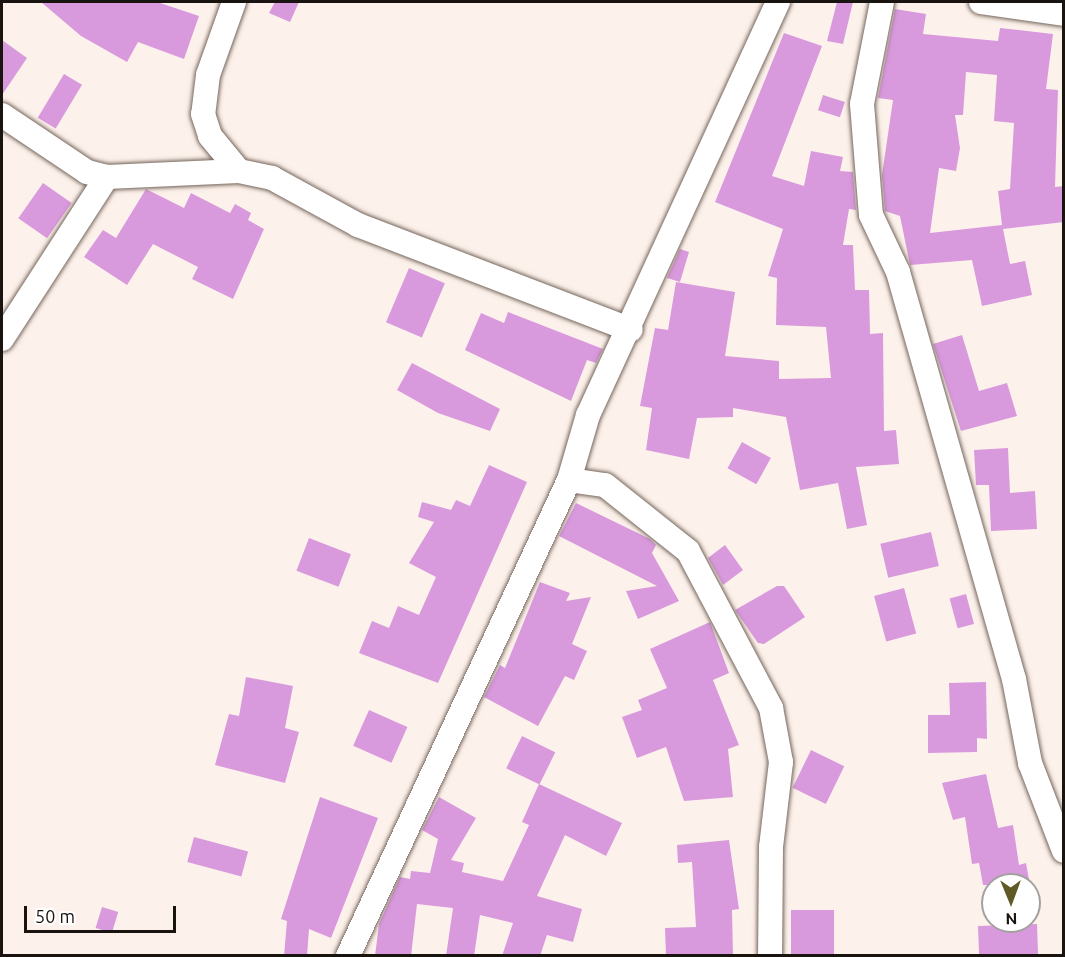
<!DOCTYPE html>
<html>
<head>
<meta charset="utf-8">
<style>
  body { margin:0 }
  #map { position:relative; width:1065px; height:957px; overflow:hidden; background:#fdf2eb; font-family:Ubuntu,sans-serif }
  div>[style] { position:absolute }
  .building>* { inset:0; background:#d999dd; transform-origin:0 0 }
  .roads { filter:drop-shadow(0 0 2px #75665c) drop-shadow(0 0 2px #75665c) }
  .minor>* { height:24px; margin:-12px; padding:0 12px; transform-origin:12px; border-radius:12px; background:#fff }
  span { translate:-50% -50%; white-space:nowrap; text-align:center; line-height:1.15; -webkit-text-stroke:4.5px #fff; paint-order:stroke }
  .frame { position:absolute; inset:0; border:3px solid #1a1411; pointer-events:none }
  .north { position:absolute; left:981px; top:873px; width:60px; height:60px; box-sizing:border-box; background:#fff; border:2px solid #a3a1a0; border-radius:50%; rotate:179deg; font-size:16px; font-weight:700; line-height:24px; text-align:center; color:#1a1411 }
  .north::after { content:''; display:block; margin:auto; width:21px; height:27px; background:#5f5926; clip-path:polygon(50% 0,100% 100%,50% 72%,0 100%) }
  .scale { position:absolute; left:24px; top:906px; width:152px; height:27px; box-sizing:border-box; border:3px solid #1a1411; border-top:0; padding-left:8px; font-size:18px; line-height:21px; white-space:nowrap; color:#1a1411; -webkit-text-stroke:4px #fff; paint-order:stroke }
</style>
</head>
<body>
<div id="map">
  <div class="building">
    <i style="clip-path:polygon(41px 2px,157px 2px,199px 16px,184px 59px,138px 42px,127px 62px,81px 36px)"></i>
    <i style="clip-path:polygon(275px 2px,299px 2px,290px 22px,269px 13px)"></i>
    <i style="clip-path:polygon(837px 2px,853px 2px,843px 44px,827px 41px)"></i>
    <i style="clip-path:polygon(evenodd,895px 9px,926px 14px,923px 34px,998px 41px,1000px 28px,1053px 34px,1046px 89px,1058px 90px,1055px 187px,1064px 186px,1064px 222px,1003px 229px,1010px 264px,1025px 261px,1032px 295px,982px 306px,972px 260px,910px 265px,900px 216px,885px 211px,882px 175px,893px 100px,878px 98px,895px 9px,966px 72px,997px 75px,994px 121px,1014px 123px,1010px 189px,998px 191px,1002px 225px,930px 233px,939px 168px,956px 171px,960px 148px,955px 115px,963px 115px,966px 72px)"></i>
    <i style="clip-path:polygon(784px 33px,822px 46px,772px 176px,804px 186px,811px 151px,843px 157px,840px 171px,853px 172px,856px 210px,849px 209px,843px 245px,853px 245px,855px 290px,869px 290px,870px 334px,883px 333px,884px 431px,896px 430px,899px 464px,856px 467px,867px 525px,847px 529px,838px 483px,800px 490px,786px 417px,733px 408px,733px 417px,697px 418px,689px 459px,646px 450px,652px 408px,640px 406px,655px 328px,668px 330px,676px 282px,735px 292px,725px 356px,779px 361px,779px 379px,831px 378px,826px 327px,776px 325px,777px 278px,768px 276px,783px 229px,715px 202px)"></i>
    <i style="clip-path:polygon(2px 40px,27px 58px,2px 95px)"></i>
    <i style="left:64px;top:74px;width:21px;height:51px;rotate:31deg"></i>
    <i style="left:823px;top:95px;width:23px;height:16px;rotate:18deg"></i>
    <i style="left:43px;top:183px;width:35px;height:43px;rotate:35deg"></i>
    <i style="clip-path:polygon(146px 189px,184px 208px,191px 193px,230px 213px,235px 204px,251px 213px,248px 220px,264px 229px,233px 299px,192px 279px,198px 267px,153px 244px,127px 285px,84px 257px,103px 230px,116px 238px)"></i>
    <i style="clip-path:polygon(680px 249px,689px 252px,680px 282px,667px 278px)"></i>
    <i style="left:409px;top:268px;width:39px;height:59px;rotate:23deg"></i>
    <i style="clip-path:polygon(508px 312px,603px 349px,596px 363px,587px 360px,571px 401px,465px 350px,481px 313px,504px 323px)"></i>
    <i style="clip-path:polygon(962px 335px,979px 391px,1007px 383px,1017px 416px,961px 431px,933px 344px)"></i>
    <i style="clip-path:polygon(412px 363px,500px 409px,490px 431px,438px 413px,397px 390px)"></i>
    <i style="left:742px;top:442px;width:33px;height:30px;rotate:29deg"></i>
    <i style="clip-path:polygon(1008px 448px,1010px 493px,1035px 491px,1037px 529px,991px 531px,989px 485px,976px 485px,974px 450px)"></i>
    <i style="clip-path:polygon(489px 465px,527px 482px,438px 683px,359px 653px,372px 621px,389px 628px,398px 606px,419px 615px,436px 577px,409px 563px,434px 522px,418px 517px,422px 502px,451px 510px,456px 500px,470px 506px)"></i>
    <i style="clip-path:polygon(576px 503px,650px 539px,656px 545px,652px 553px,679px 601px,638px 619px,626px 591px,657px 586px,559px 536px)"></i>
    <i style="left:931px;top:532px;width:35px;height:52px;rotate:77deg"></i>
    <i style="left:309px;top:538px;width:45px;height:35px;rotate:21deg"></i>
    <i style="clip-path:polygon(725px 545px,743px 570px,723px 585px,708px 558px)"></i>
    <i style="clip-path:polygon(540px 582px,570px 593px,566px 601px,591px 597px,572px 644px,587px 651px,574px 680px,565px 676px,538px 726px,484px 697px,500px 665px,505px 668px)"></i>
    <i style="clip-path:polygon(777px 586px,784px 586px,805px 617px,764px 644px,758px 643px,735px 610px)"></i>
    <i style="left:904px;top:588px;width:47px;height:31px;rotate:75deg"></i>
    <i style="left:966px;top:594px;width:31px;height:17px;rotate:75deg"></i>
    <i style="clip-path:polygon(710px 622px,729px 673px,713px 680px,739px 745px,728px 749px,733px 797px,684px 801px,666px 747px,637px 758px,622px 717px,642px 710px,638px 700px,667px 688px,650px 649px)"></i>
    <i style="clip-path:polygon(246px 677px,293px 686px,285px 728px,299px 732px,285px 783px,215px 765px,229px 714px,239px 716px)"></i>
    <i style="clip-path:polygon(986px 682px,987px 739px,977px 738px,977px 752px,928px 753px,928px 715px,950px 715px,949px 683px)"></i>
    <i style="left:369px;top:710px;width:42px;height:39px;rotate:24deg"></i>
    <i style="left:522px;top:736px;width:37px;height:36px;rotate:26deg"></i>
    <i style="left:811px;top:750px;width:37px;height:42px;rotate:26deg"></i>
    <i style="clip-path:polygon(986px 774px,998px 828px,1013px 825px,1019px 865px,1026px 863px,1030px 885px,983px 885px,979px 863px,972px 864px,965px 817px,953px 820px,942px 783px)"></i>
    <i style="clip-path:polygon(539px 784px,622px 823px,606px 856px,565px 835px,537px 896px,582px 909px,573px 942px,547px 935px,540px 956px,502px 956px,513px 923px,480px 915px,474px 956px,446px 956px,453px 908px,417px 904px,411px 956px,375px 956px,379px 924px,400px 877px,410px 879px,411px 871px,430px 873px,438px 839px,422px 830px,439px 797px,476px 818px,451px 860px,464px 863px,462px 872px,503px 881px,529px 825px,522px 822px)"></i>
    <i style="clip-path:polygon(320px 797px,378px 818px,331px 938px,309px 929px,307px 956px,284px 956px,287px 921px,281px 919px)"></i>
    <i style="left:194px;top:837px;width:56px;height:26px;rotate:15deg"></i>
    <i style="clip-path:polygon(729px 840px,739px 909px,732px 910px,733px 956px,666px 956px,665px 928px,696px 927px,692px 862px,678px 863px,677px 845px)"></i>
    <i style="left:102px;top:907px;width:17px;height:22px;rotate:17deg"></i>
    <i style="left:791px;top:910px;width:43px;height:46px"></i>
    <i style="left:1037px;top:924px;width:32px;height:59px;rotate:88deg"></i>
  </div>
  <div class="roads">
    <div class="minor">
      <i style="left:234px;top:2px;width:77px;rotate:109.6deg"></i>
      <i style="left:208px;top:75px;width:39px;rotate:97deg"></i>
      <i style="left:203px;top:114px;width:23px;rotate:72deg"></i>
      <i style="left:210px;top:136px;width:45px;rotate:50.4deg"></i>
      <i style="left:882px;top:2px;width:104px;rotate:101.1deg"></i>
      <i style="left:862px;top:104px;width:111px;rotate:85.4deg"></i>
      <i style="left:871px;top:215px;width:63px;rotate:64.7deg"></i>
      <i style="left:898px;top:272px;width:423px;rotate:74.1deg"></i>
      <i style="left:1014px;top:679px;width:86px;rotate:79.2deg"></i>
      <i style="left:1030px;top:763px;width:94px;rotate:68.9deg"></i>
      <i style="left:981px;top:2px;width:84px;rotate:8.2deg"></i>
      <i style="left:2px;top:115px;width:102px;rotate:33.8deg"></i>
      <i style="left:87px;top:172px;width:21px;rotate:14deg"></i>
      <i style="left:107px;top:177px;width:132px;rotate:-2.6deg"></i>
      <i style="left:239px;top:171px;width:34px;rotate:12deg"></i>
      <i style="left:272px;top:178px;width:98px;rotate:28.7deg"></i>
      <i style="left:358px;top:225px;width:292px;rotate:21deg"></i>
      <i style="left:2px;top:339px;width:193px;rotate:-57.1deg"></i>
      <i style="left:569px;top:480px;width:36px;rotate:8deg"></i>
      <i style="left:605px;top:485px;width:106px;rotate:38.5deg"></i>
      <i style="left:688px;top:551px;width:178px;rotate:62.1deg"></i>
      <i style="left:771px;top:708px;width:55px;rotate:79.5deg"></i>
      <i style="left:781px;top:762px;width:86px;rotate:96.7deg"></i>
      <i style="left:771px;top:847px;width:109px;rotate:90.5deg"></i>
      <i style="left:348px;top:956px;width:525px;rotate:-65.1deg"></i>
      <i style="left:569px;top:480px;width:68px;rotate:-73.7deg"></i>
      <i style="left:588px;top:415px;width:455px;rotate:-65.3deg"></i>
    </div>
  </div>
  <div class="frame"></div>
  <div class="north">N</div>
  <div class="scale">50 m</div>
</div>
</body>
</html>
